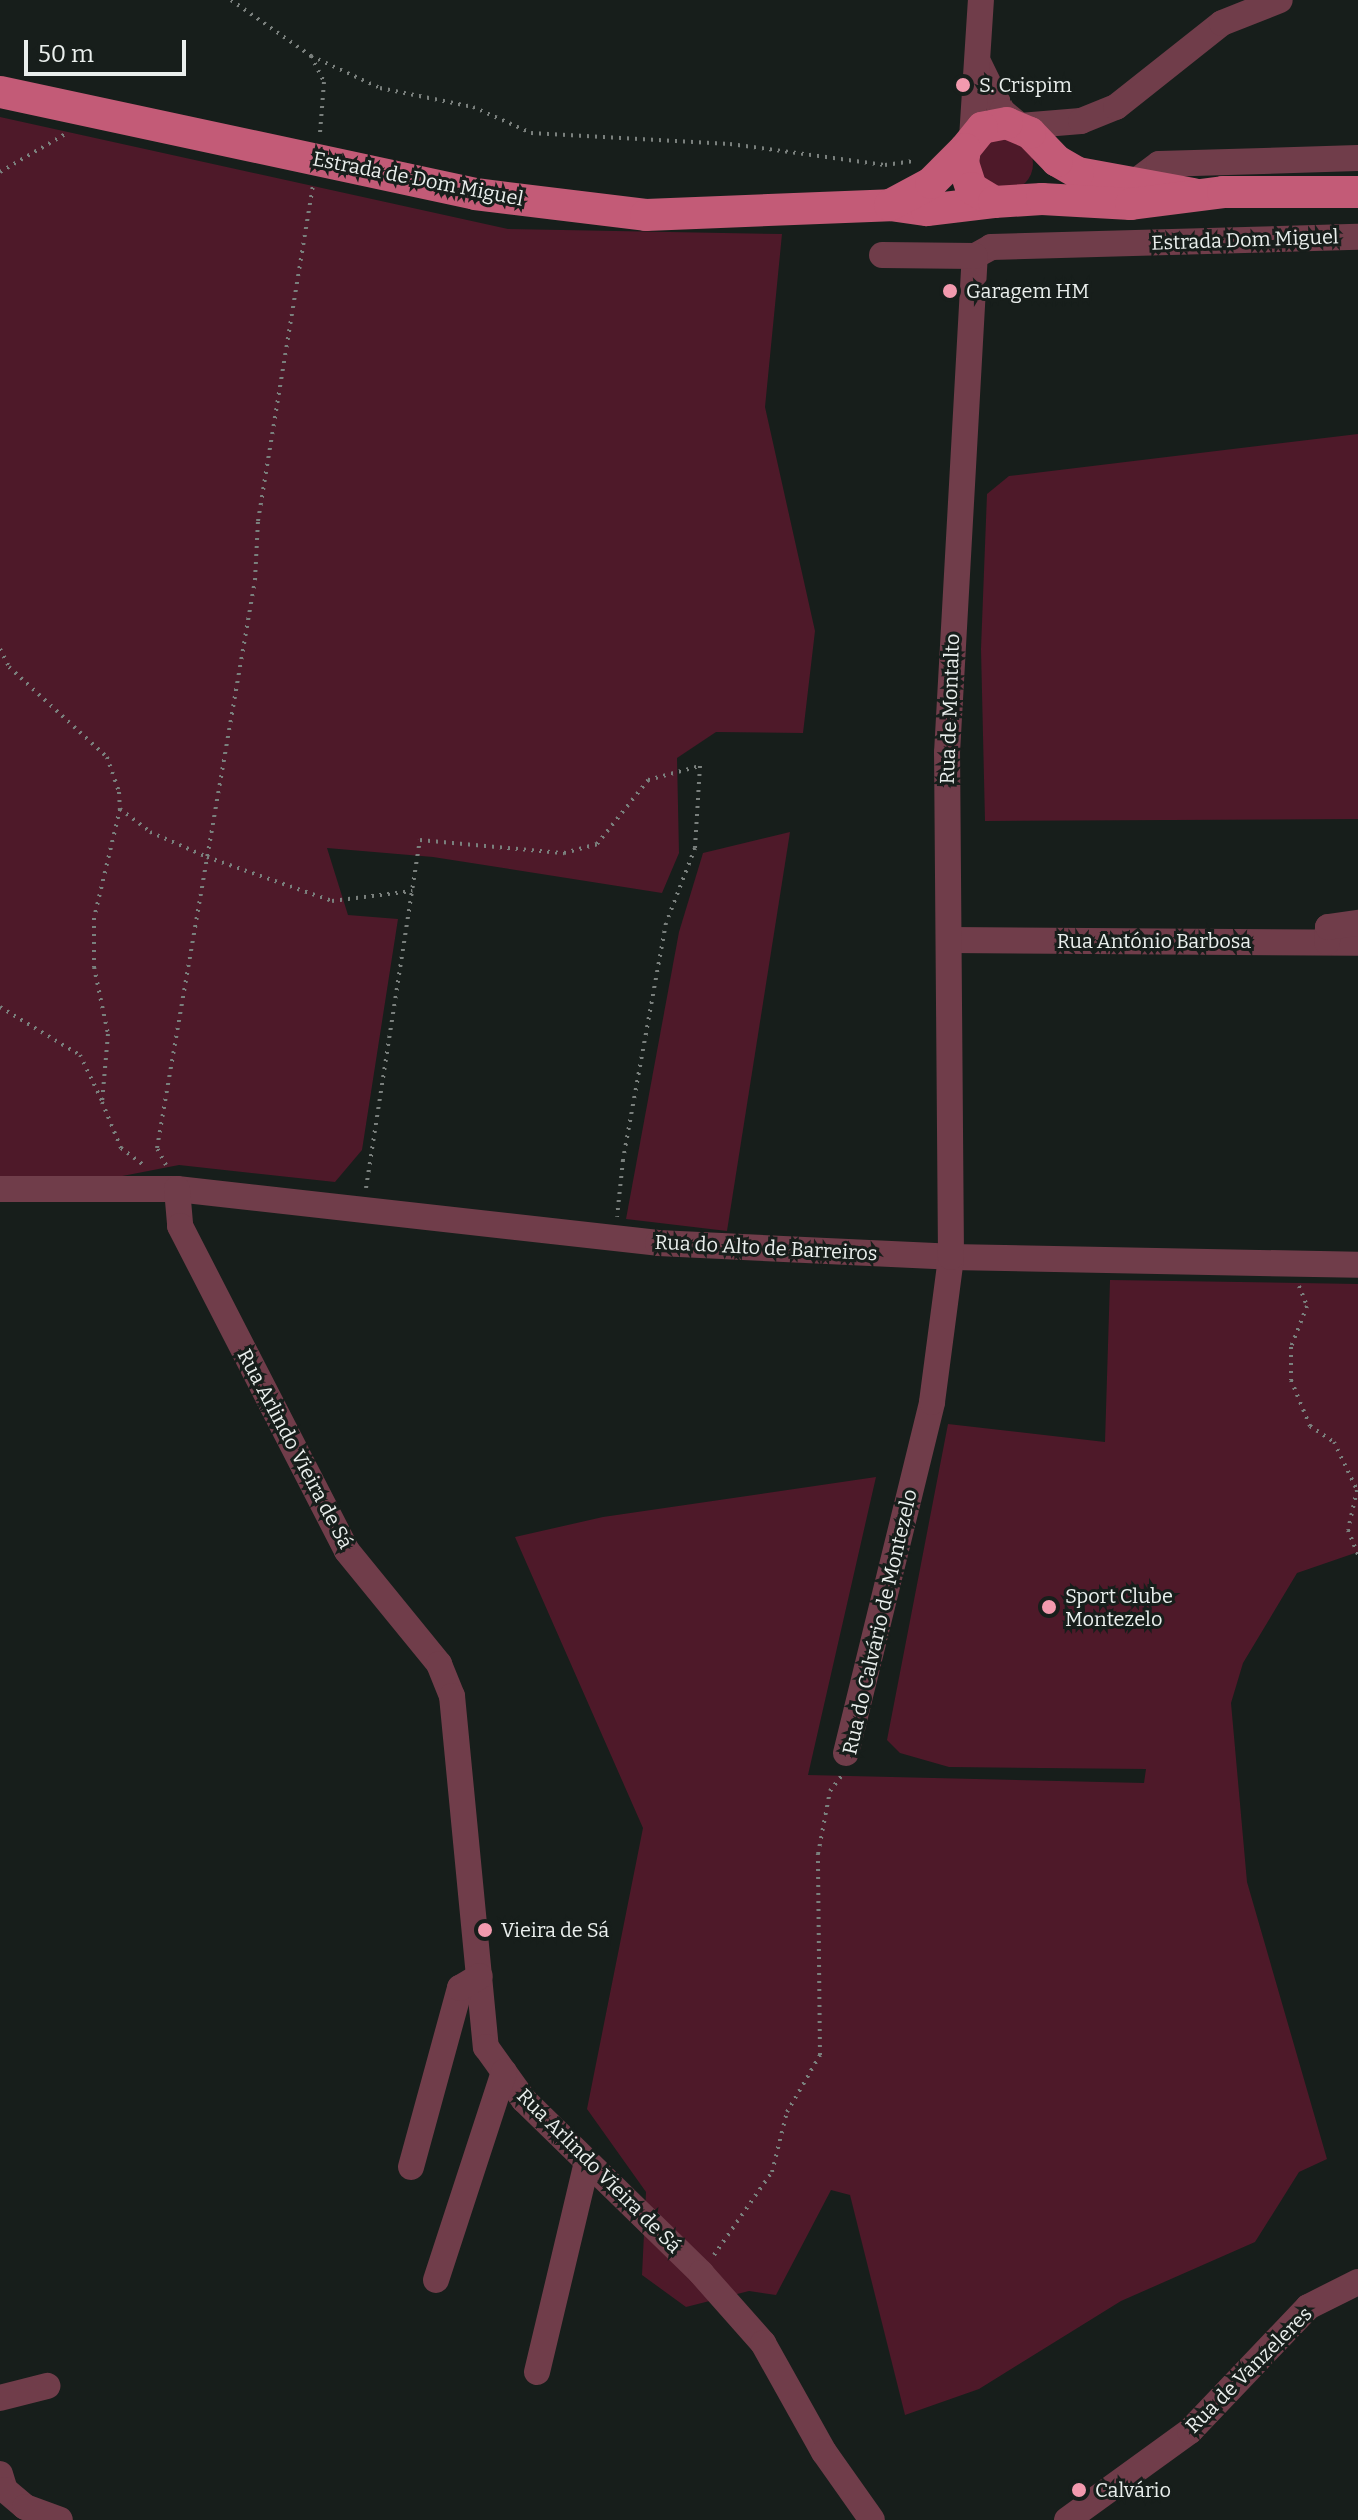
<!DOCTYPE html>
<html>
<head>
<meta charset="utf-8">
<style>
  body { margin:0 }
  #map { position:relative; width:1358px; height:2520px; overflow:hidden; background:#171e1b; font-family:Bitter,serif }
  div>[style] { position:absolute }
  .green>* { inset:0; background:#4e1929 }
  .round { border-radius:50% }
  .path>* { height:4px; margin-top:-2px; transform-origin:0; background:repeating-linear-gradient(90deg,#7a807d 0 2px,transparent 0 8px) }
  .minor>* { height:26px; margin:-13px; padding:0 13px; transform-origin:13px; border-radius:13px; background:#703d4a }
  .major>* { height:32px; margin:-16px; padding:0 16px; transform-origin:16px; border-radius:16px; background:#c35b77 }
  .dots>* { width:22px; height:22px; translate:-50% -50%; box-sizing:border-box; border:4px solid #171e1b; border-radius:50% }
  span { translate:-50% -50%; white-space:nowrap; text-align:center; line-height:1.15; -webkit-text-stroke:6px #171e1b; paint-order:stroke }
  .poi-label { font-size:20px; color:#eaefed }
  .left { translate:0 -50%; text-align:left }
  .street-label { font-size:20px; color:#eaefed }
  .scale { position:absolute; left:24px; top:40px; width:162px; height:36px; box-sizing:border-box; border:4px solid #eaefed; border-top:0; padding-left:10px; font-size:24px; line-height:28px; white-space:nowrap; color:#eaefed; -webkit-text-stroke:6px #171e1b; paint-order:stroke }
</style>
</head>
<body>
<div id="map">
  <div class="green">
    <i style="clip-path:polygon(0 117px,508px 229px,782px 234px,765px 407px,815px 631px,803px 733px,716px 732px,677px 758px,679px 853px,662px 893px,433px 857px,327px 848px,348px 915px,398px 919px,362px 1150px,335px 1182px,179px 1165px,107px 1179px,0 1178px)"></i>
    <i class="round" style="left:979px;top:137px;width:54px;height:54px"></i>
    <i style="clip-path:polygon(1358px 434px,1358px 819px,985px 821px,981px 649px,987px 494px,1009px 476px)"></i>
    <i style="clip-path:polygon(790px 832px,727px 1231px,626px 1219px,679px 932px,703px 853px)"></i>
    <i style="clip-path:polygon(1110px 1280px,1358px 1284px,1358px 1552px,1297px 1573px,1243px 1663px,1231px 1703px,1247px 1882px,1327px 2159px,1299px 2172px,1255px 2242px,1121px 2301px,979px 2389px,905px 2415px,850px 2195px,831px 2190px,776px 2295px,749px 2291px,686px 2307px,642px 2275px,646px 2192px,587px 2109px,643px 1828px,515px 1537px,603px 1517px,876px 1477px,808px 1775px,1144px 1783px,1146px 1769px,949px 1767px,900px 1753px,887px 1740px,948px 1424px,1105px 1442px)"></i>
  </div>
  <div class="path">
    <i style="left:231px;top:0;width:98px;rotate:35deg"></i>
    <i style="left:311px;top:56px;width:76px;rotate:24.9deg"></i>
    <i style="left:380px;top:88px;width:95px;rotate:11.5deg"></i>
    <i style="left:473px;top:107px;width:64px;rotate:24.1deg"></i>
    <i style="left:531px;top:133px;width:199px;rotate:3.2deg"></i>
    <i style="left:730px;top:144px;width:156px;rotate:7.7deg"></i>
    <i style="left:885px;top:165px;width:29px;rotate:-8deg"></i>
    <i style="left:311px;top:56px;width:29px;rotate:63deg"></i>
    <i style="left:324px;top:82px;width:51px;rotate:94.5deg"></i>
    <i style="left:0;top:172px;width:78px;rotate:-30.2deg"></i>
    <i style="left:0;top:649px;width:20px;rotate:63deg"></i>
    <i style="left:9px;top:667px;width:133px;rotate:42.6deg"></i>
    <i style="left:107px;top:757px;width:37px;rotate:71deg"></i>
    <i style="left:119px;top:792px;width:17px;rotate:87deg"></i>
    <i style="left:120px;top:809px;width:112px;rotate:103.4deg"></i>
    <i style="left:94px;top:918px;width:49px;rotate:90deg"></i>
    <i style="left:94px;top:967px;width:68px;rotate:78.2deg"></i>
    <i style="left:108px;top:1034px;width:68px;rotate:95deg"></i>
    <i style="left:102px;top:1102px;width:50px;rotate:67.6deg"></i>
    <i style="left:121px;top:1148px;width:30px;rotate:37deg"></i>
    <i style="left:120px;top:809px;width:38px;rotate:37deg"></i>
    <i style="left:150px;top:832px;width:62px;rotate:23.7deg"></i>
    <i style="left:207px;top:857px;width:133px;rotate:19.4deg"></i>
    <i style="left:332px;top:901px;width:81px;rotate:-7.1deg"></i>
    <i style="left:0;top:1007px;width:93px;rotate:31deg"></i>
    <i style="left:80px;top:1055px;width:51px;rotate:64.4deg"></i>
    <i style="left:166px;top:1165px;width:19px;rotate:-118deg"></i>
    <i style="left:157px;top:1148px;width:576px;rotate:-80.21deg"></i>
    <i style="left:255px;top:580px;width:59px;rotate:-87.1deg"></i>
    <i style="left:258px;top:521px;width:340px;rotate:-80.7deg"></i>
    <i style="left:366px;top:1188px;width:352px;rotate:-81.2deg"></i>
    <i style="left:420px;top:840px;width:145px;rotate:5.2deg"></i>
    <i style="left:564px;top:853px;width:34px;rotate:-15deg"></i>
    <i style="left:597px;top:844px;width:82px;rotate:-51.4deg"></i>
    <i style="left:648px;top:780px;width:54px;rotate:-15.1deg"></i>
    <i style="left:700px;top:766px;width:82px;rotate:93.5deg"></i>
    <i style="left:695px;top:848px;width:80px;rotate:111.1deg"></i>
    <i style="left:666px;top:923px;width:241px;rotate:100.3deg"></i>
    <i style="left:623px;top:1160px;width:57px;rotate:96deg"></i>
    <i style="left:1299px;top:1286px;width:22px;rotate:68deg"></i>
    <i style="left:1307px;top:1306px;width:44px;rotate:111.3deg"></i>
    <i style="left:1291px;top:1347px;width:33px;rotate:90deg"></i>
    <i style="left:1291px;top:1380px;width:50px;rotate:67.6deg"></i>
    <i style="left:1310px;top:1426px;width:29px;rotate:34deg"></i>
    <i style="left:1334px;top:1442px;width:53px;rotate:64.4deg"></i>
    <i style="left:1357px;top:1490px;width:41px;rotate:102.7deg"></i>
    <i style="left:1348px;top:1530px;width:27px;rotate:68deg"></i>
    <i style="left:714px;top:2255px;width:101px;rotate:-55.1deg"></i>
    <i style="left:772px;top:2172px;width:62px;rotate:-76deg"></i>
    <i style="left:787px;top:2112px;width:66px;rotate:-59.9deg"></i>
    <i style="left:820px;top:2055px;width:201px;rotate:-90.6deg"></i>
    <i style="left:818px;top:1854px;width:64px;rotate:-79.2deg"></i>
    <i style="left:830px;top:1791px;width:21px;rotate:-53deg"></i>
  </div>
  <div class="minor">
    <i style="left:979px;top:64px;width:52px;rotate:63.9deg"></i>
    <i style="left:1002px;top:111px;width:23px;rotate:40deg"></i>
    <i style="left:1020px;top:126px;width:61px;rotate:-4.7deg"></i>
    <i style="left:1081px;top:121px;width:38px;rotate:-22deg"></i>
    <i style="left:1116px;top:107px;width:135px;rotate:-38.4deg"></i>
    <i style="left:1222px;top:23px;width:62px;rotate:-21.6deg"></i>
    <i style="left:972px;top:138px;width:138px;rotate:-86.3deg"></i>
    <i style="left:1131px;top:185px;width:35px;rotate:-37deg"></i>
    <i style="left:1159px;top:164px;width:199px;rotate:-1.7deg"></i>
    <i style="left:975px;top:256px;width:18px;rotate:-29deg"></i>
    <i style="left:991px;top:247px;width:367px;rotate:-1.6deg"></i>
    <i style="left:949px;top:940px;width:409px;rotate:0.4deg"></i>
    <i style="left:1327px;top:942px;width:15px;rotate:-86deg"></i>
    <i style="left:1328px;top:927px;width:30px;rotate:-8deg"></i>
    <i style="left:0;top:1189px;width:177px"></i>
    <i style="left:177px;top:1189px;width:484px;rotate:6.4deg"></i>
    <i style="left:658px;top:1243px;width:293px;rotate:2.7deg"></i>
    <i style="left:951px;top:1257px;width:407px;rotate:1.1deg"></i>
    <i style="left:177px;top:1189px;width:37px;rotate:85deg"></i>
    <i style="left:180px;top:1226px;width:365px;rotate:62.8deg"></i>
    <i style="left:347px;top:1551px;width:146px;rotate:50.8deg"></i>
    <i style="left:439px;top:1664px;width:35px;rotate:68deg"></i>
    <i style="left:452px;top:1696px;width:353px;rotate:84.5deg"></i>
    <i style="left:486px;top:2047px;width:65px;rotate:54.4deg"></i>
    <i style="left:524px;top:2100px;width:248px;rotate:44.3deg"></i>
    <i style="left:701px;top:2273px;width:94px;rotate:48.5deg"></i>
    <i style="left:763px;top:2343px;width:125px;rotate:60.8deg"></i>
    <i style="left:824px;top:2452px;width:83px;rotate:54.8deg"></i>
    <i style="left:846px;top:1753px;width:361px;rotate:-76.2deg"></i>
    <i style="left:932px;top:1402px;width:146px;rotate:-82.5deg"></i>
    <i style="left:951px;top:1257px;width:504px;rotate:-90.45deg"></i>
    <i style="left:947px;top:753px;width:498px;rotate:-86.8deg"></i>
    <i style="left:975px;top:256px;width:93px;rotate:-179.4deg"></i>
    <i style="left:411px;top:2167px;width:186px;rotate:-74.7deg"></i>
    <i style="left:460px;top:1988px;width:23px;rotate:-31deg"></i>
    <i style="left:436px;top:2280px;width:219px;rotate:-71.9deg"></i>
    <i style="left:537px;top:2372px;width:216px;rotate:-76.6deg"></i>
    <i style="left:0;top:2398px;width:49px;rotate:-14.3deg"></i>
    <i style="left:0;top:2474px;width:17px;rotate:73deg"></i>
    <i style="left:5px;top:2490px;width:26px;rotate:40deg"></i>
    <i style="left:25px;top:2507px;width:37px;rotate:20deg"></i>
    <i style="left:1067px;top:2520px;width:152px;rotate:-35.9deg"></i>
    <i style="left:1190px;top:2431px;width:171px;rotate:-46.4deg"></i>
    <i style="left:1308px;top:2307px;width:56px;rotate:-26.6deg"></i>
  </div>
  <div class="major">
    <i style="left:0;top:92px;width:486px;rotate:12.1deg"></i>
    <i style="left:475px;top:194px;width:172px;rotate:7deg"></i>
    <i style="left:646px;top:215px;width:244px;rotate:-2.3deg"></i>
    <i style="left:890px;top:205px;width:37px;rotate:8deg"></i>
    <i style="left:927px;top:210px;width:67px;rotate:-6.8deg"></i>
    <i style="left:1193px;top:194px;width:117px;rotate:-169.7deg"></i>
    <i style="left:1078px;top:173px;width:24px;rotate:-150deg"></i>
    <i style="left:1057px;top:161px;width:39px;rotate:-134deg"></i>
    <i style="left:1030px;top:133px;width:25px;rotate:-157deg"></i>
    <i style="left:1007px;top:123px;width:25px;rotate:169deg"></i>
    <i style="left:982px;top:128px;width:27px;rotate:129deg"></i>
    <i style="left:965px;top:149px;width:14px;rotate:98deg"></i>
    <i style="left:963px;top:163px;width:26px;rotate:72deg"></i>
    <i style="left:971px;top:188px;width:27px;rotate:31deg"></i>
    <i style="left:994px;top:202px;width:48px;rotate:-3.6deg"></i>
    <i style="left:1042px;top:199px;width:89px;rotate:3.2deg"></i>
    <i style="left:1131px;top:204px;width:93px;rotate:-7.4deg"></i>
    <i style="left:1223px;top:192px;width:135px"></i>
    <i style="left:890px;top:205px;width:47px;rotate:-28.2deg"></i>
    <i style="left:931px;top:183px;width:48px;rotate:-45deg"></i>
  </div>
  <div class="dots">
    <i style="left:963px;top:85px;background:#f29aae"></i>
    <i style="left:950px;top:291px;background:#f29aae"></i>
    <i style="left:1049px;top:1607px;background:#f29aae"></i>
    <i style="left:485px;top:1930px;background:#f29aae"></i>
    <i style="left:1079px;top:2490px;background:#f29aae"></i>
  </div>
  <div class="poi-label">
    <span class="left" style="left:979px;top:85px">S. Crispim</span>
    <span class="left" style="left:966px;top:291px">Garagem HM</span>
    <span class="left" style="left:1065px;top:1608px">Sport Clube<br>Montezelo</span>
    <span class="left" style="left:501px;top:1930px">Vieira de Sá</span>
    <span class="left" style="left:1095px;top:2490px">Calvário</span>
  </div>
  <div class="street-label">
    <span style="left:418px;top:179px;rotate:11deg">Estrada de Dom Miguel</span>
    <span style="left:1245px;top:240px;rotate:-2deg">Estrada Dom Miguel</span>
    <span style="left:950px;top:709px;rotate:-88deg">Rua de Montalto</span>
    <span style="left:1154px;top:941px">Rua António Barbosa</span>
    <span style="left:766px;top:1248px;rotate:3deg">Rua do Alto de Barreiros</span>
    <span style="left:295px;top:1449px;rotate:62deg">Rua Arlindo Vieira de Sá</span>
    <span style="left:880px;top:1622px;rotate:-77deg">Rua do Calvário de Montezelo</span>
    <span style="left:599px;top:2171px;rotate:45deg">Rua Arlindo Vieira de Sá</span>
    <span style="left:1249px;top:2370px;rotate:-45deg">Rua de Vanzeleres</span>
  </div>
  <div class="scale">50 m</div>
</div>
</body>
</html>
